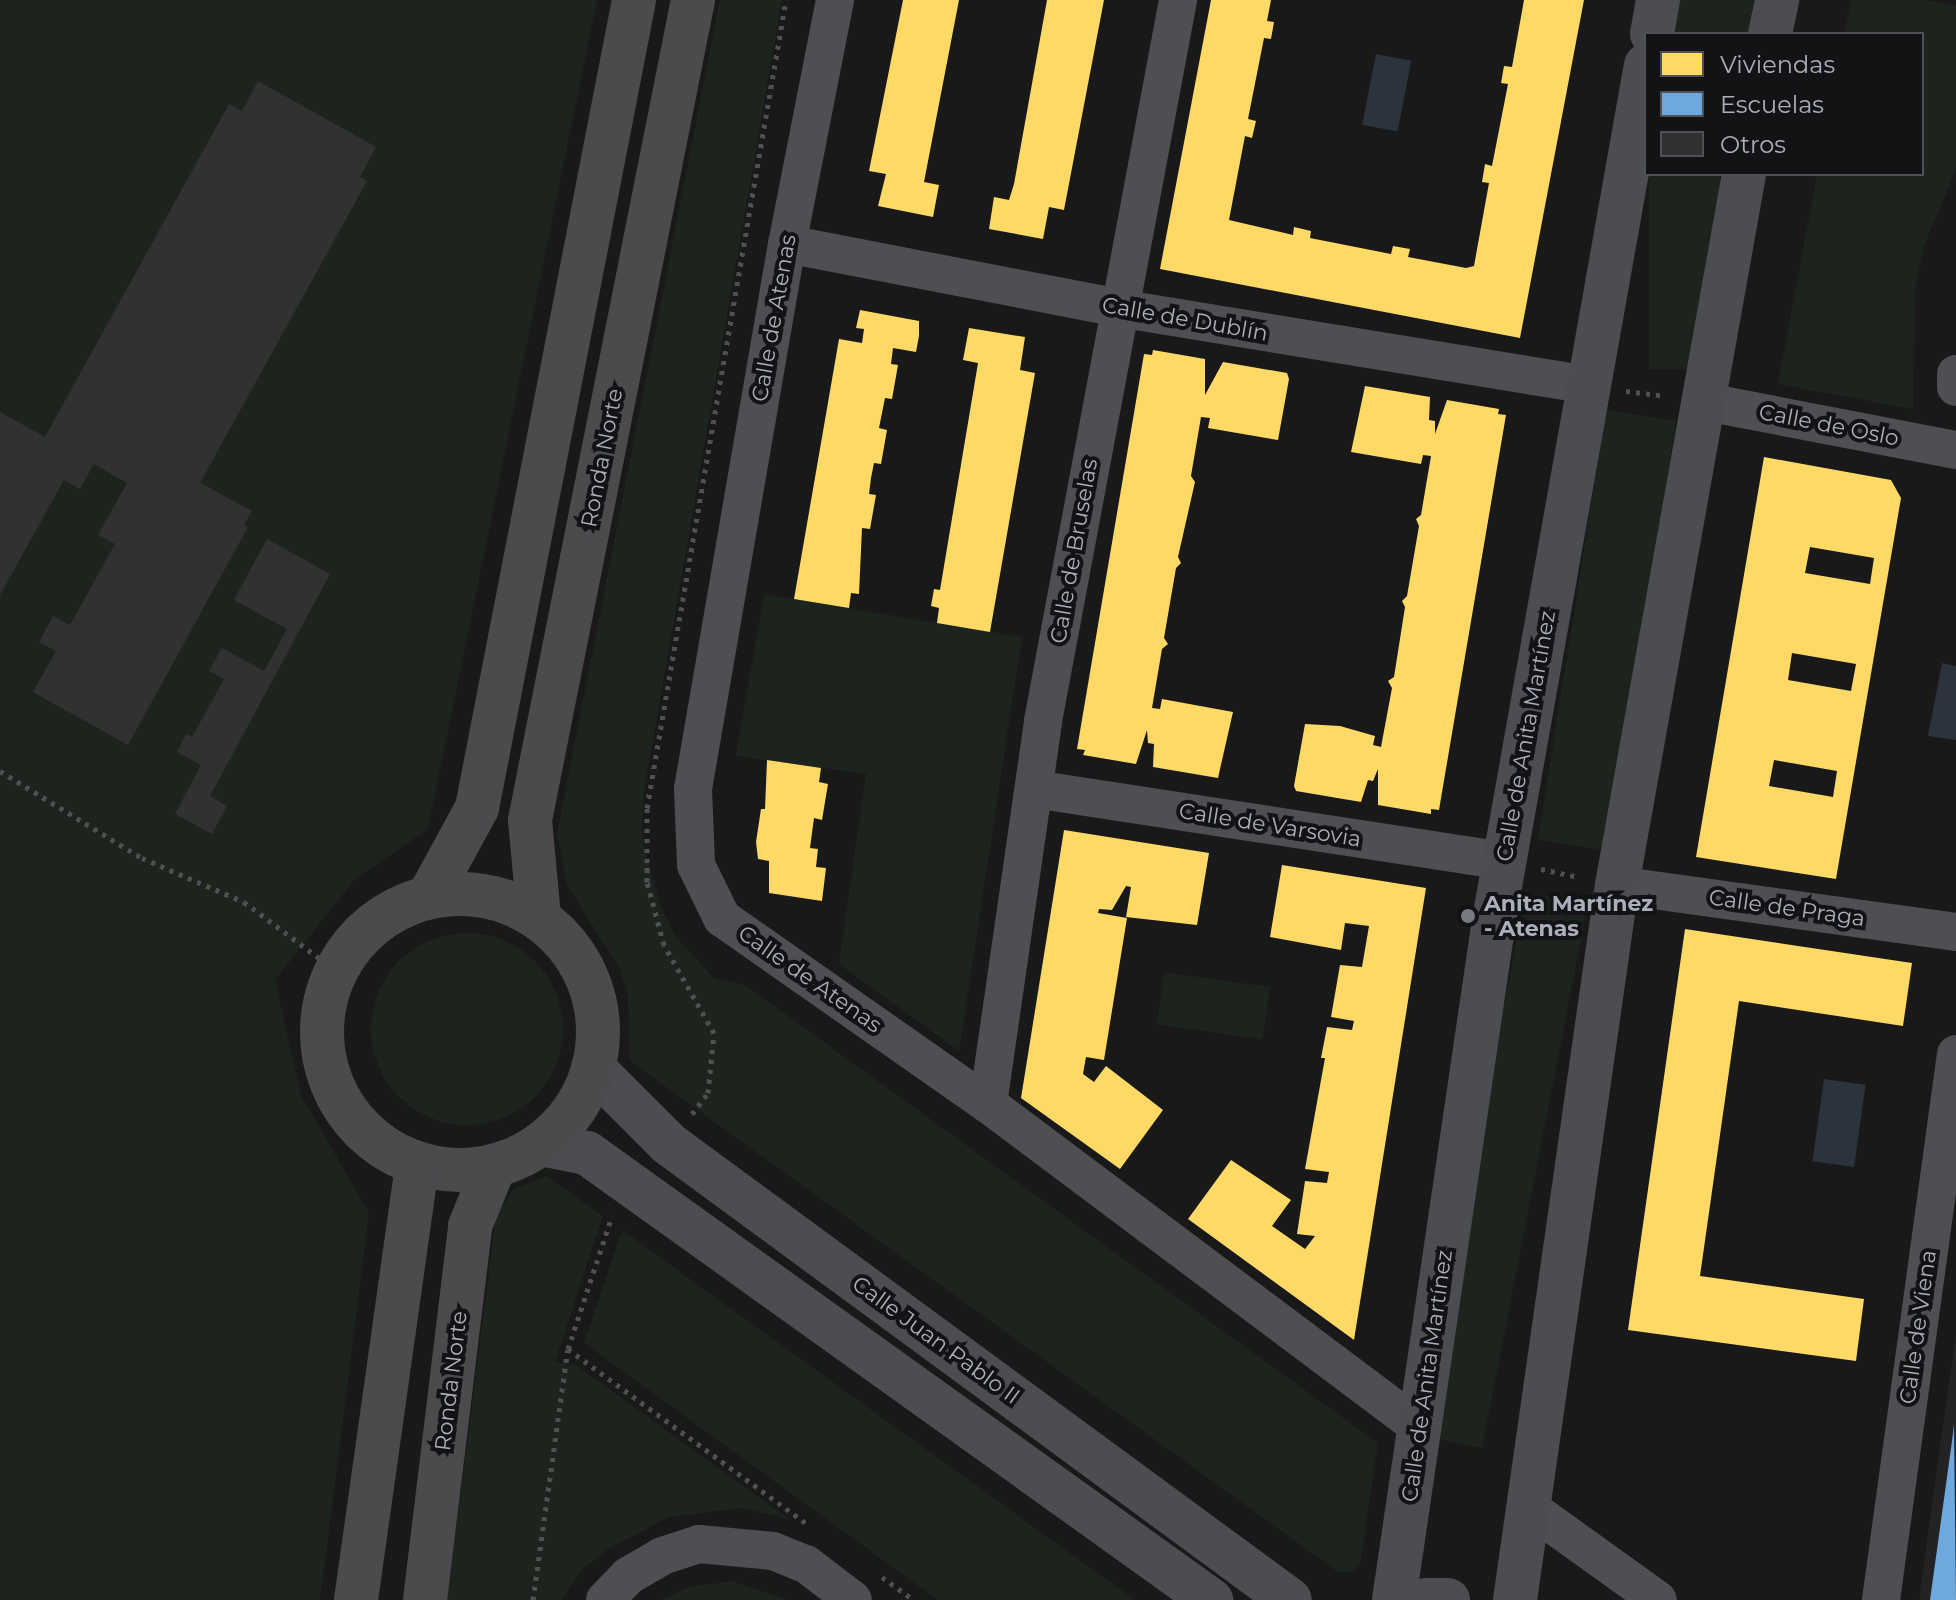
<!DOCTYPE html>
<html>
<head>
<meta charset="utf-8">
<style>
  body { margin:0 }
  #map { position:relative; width:1956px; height:1600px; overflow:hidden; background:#19191a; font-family:Montserrat,sans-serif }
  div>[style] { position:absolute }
  .built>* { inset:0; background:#232326 }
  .green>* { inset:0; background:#1d241e; transform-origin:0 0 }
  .round { border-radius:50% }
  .water>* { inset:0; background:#2b343d; transform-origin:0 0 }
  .homes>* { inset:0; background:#ffd966 }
  .schools>* { inset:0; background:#6fa8dc }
  .building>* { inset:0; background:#313132 }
  .path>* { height:5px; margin-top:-2.5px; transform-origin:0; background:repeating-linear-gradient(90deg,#4f5054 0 4px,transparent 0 10px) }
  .street>* { height:38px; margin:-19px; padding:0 19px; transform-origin:19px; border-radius:19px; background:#4d4f53 }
  .secondary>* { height:44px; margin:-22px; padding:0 22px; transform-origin:22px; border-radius:22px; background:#4c4d51 }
  .primary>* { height:44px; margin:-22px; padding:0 22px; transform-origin:22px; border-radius:22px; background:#4b4b4e }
  .primary>.ring { margin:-22px; padding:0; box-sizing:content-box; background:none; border:44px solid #4b4b4e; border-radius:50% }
  .dots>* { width:22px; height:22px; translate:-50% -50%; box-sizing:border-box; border:4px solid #131316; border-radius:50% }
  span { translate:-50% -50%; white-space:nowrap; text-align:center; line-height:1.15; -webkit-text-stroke:8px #131316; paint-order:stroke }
  .street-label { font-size:22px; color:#aaafbb }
  .poi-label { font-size:22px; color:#aaafbb; font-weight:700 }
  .left { translate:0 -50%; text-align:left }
  .legend { position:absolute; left:1644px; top:32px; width:280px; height:144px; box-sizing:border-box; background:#131316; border:2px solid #4f5158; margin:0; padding:10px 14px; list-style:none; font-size:24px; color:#aaafbb }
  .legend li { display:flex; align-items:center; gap:16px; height:40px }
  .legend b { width:40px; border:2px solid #4f5158 }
</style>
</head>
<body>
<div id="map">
  <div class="built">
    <i style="clip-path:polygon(1956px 1335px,1956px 1600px,1919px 1600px,1941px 1438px)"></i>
  </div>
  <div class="green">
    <i style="clip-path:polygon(0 0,597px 0,428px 829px,354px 880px,275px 980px,301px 1095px,369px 1213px,320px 1600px,0 1600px)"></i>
    <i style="clip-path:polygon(720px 0,782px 0,643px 798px,642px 838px,660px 905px,675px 936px,714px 978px,745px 985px,1378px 1443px,1360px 1565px,1351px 1572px,1338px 1572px,630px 1061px,628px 996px,620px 969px,567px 885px,557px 834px)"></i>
    <i style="clip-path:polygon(1680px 0,1754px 0,1748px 34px,1674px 34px)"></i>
    <i style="clip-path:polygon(1851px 0,1924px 0,1956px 6px,1956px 169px,1924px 246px,1915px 290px,1913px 409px,1778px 384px,1817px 174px,1922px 174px,1922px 34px,1844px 34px)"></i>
    <i style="left:1649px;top:174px;width:71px;height:195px"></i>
    <i style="left:1606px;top:410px;width:71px;height:435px;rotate:9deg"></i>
    <i style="clip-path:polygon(764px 594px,1022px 637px,959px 1051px,839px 964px,866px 774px,736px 756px)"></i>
    <i style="left:1526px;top:892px;width:63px;height:554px;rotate:11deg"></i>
    <i class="round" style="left:371px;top:933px;width:192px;height:192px"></i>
    <i style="left:1164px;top:972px;width:107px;height:53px;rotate:8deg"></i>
    <i style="clip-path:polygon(547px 1176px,603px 1216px,555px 1362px,576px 1365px,789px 1519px,742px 1508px,669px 1517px,606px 1550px,582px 1570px,562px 1600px,447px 1600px,496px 1217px,513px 1189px)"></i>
    <i style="clip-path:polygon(622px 1230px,1135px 1600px,938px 1600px,584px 1343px)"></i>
    <i style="clip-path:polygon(732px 1581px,789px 1600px,662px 1600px,690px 1587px)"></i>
  </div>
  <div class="water">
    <i style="left:1376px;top:54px;width:36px;height:72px;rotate:11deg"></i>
    <i style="clip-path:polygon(1942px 663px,1956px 666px,1956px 740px,1928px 736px)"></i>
    <i style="left:1824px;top:1079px;width:42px;height:83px;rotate:8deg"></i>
  </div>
  <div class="homes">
    <i style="clip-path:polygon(903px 0,959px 0,924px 182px,939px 185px,933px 217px,878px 206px,886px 174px,869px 171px)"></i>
    <i style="clip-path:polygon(1047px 0,1104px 0,1064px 210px,1049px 207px,1043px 239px,989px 229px,994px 197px,1009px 200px,1014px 184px)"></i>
    <i style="clip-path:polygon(1211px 0,1271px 0,1267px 21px,1274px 22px,1271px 39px,1264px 38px,1248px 119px,1256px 121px,1252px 138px,1245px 136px,1229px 220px,1293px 235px,1294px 227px,1311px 231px,1310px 238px,1391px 254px,1393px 246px,1410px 249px,1408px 257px,1466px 268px,1474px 266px,1489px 183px,1482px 182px,1485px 164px,1492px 166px,1508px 84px,1501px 83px,1504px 66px,1512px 67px,1524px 0,1584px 0,1520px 338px,1160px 269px)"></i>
    <i style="clip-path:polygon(860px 310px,919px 321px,919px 336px,916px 352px,893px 348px,891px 364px,898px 365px,892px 399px,885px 398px,879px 428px,887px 430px,881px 464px,874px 463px,871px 478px,869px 494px,876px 495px,870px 529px,862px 528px,859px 594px,851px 593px,849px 608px,794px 599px,839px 339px,862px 343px,864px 329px,856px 328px)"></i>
    <i style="clip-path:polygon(969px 328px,1025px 337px,1020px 370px,1035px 373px,990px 632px,937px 623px,939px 608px,931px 606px,934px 589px,940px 590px,978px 363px,963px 360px)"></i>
    <i style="clip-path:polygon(1153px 350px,1205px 359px,1205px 395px,1223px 362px,1287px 373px,1289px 379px,1278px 440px,1208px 428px,1210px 418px,1201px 417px,1191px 476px,1195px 482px,1178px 557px,1181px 563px,1176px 568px,1164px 638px,1168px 644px,1162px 649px,1152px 708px,1160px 709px,1162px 699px,1233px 712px,1218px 778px,1153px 767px,1154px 744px,1148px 743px,1147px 730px,1136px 764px,1083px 755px,1085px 750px,1077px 749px,1144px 354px,1152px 355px)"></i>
    <i style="clip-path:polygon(1365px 386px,1430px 397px,1429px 420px,1435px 421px,1435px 434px,1447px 400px,1499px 409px,1498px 414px,1506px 415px,1439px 810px,1431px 809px,1431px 814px,1378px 805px,1378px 769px,1373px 781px,1368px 780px,1361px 802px,1296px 791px,1294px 786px,1305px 724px,1340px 726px,1375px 736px,1373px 745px,1381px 747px,1392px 688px,1388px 681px,1394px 677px,1405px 607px,1402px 601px,1407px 596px,1419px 526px,1416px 519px,1421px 515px,1431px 456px,1423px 455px,1421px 464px,1351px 452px)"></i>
    <i style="clip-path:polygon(evenodd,1764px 457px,1891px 480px,1901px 498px,1836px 879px,1696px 857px,1764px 457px,1810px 547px,1874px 558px,1870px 584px,1805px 573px,1810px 547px,1764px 457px,1792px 653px,1856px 664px,1851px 691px,1788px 680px,1792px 653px,1764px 457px,1774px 760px,1837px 771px,1833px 797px,1769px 786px,1774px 760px)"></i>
    <i style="clip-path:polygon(767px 760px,821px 768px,819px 782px,828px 784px,822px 820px,814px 818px,810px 848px,818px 849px,816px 867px,826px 868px,822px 901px,769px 893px,769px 861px,758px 859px,756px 842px,761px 809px,765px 809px)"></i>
    <i style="clip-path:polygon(1064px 830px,1209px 853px,1197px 925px,1126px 917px,1131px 887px,1126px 886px,1112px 910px,1099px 909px,1098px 913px,1127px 918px,1104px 1060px,1086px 1057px,1083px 1074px,1094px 1082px,1106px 1066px,1163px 1110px,1120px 1169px,1021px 1098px)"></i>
    <i style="clip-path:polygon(1282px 865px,1426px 888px,1354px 1340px,1188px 1219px,1231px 1160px,1291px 1200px,1272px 1226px,1305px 1249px,1315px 1236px,1297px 1234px,1305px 1181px,1327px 1183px,1329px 1172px,1305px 1169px,1325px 1058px,1321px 1058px,1327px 1027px,1352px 1030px,1354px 1021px,1331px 1017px,1340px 965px,1362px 967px,1369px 926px,1345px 923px,1341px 950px,1270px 937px)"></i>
    <i style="clip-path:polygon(1685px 929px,1912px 963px,1903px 1026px,1739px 1001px,1700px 1276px,1864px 1299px,1856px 1361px,1628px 1330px)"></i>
  </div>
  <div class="schools">
    <i style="clip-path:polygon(1954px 1424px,1956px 1600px,1930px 1600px,1952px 1441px)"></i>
  </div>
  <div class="building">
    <i style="clip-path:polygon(258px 81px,376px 147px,360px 177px,367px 181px,200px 483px,252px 511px,244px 525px,248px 527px,128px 745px,33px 692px,56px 651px,39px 642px,53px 616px,70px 625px,115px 544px,98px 535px,127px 483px,94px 464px,80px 489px,64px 480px,0 595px,0 412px,45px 437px,229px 104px,242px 111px)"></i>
    <i style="clip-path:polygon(267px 539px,330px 574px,210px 796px,227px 806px,212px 834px,175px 814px,201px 765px,177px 752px,186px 734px,192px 737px,224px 679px,209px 671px,222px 648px,264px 671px,287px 629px,234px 600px)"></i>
  </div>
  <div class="path">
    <i style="left:1626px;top:391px;width:38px;rotate:7deg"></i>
    <i style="left:0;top:771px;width:167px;rotate:31.5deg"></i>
    <i style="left:142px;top:858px;width:111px;rotate:23.3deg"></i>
    <i style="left:244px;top:902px;width:114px;rotate:36.8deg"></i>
    <i style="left:1541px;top:869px;width:38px;rotate:12deg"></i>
    <i style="left:692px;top:1114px;width:26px;rotate:-53deg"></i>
    <i style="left:708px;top:1093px;width:60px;rotate:-84.3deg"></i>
    <i style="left:714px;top:1033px;width:101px;rotate:-119.6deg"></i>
    <i style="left:664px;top:945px;width:65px;rotate:-105.1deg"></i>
    <i style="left:647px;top:882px;width:74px;rotate:-90deg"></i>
    <i style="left:647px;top:808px;width:820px;rotate:-80.24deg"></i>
    <i style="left:568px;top:1349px;width:140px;rotate:-71.7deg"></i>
    <i style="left:882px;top:1577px;width:39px;rotate:36deg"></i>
    <i style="left:533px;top:1600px;width:253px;rotate:-82.1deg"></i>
    <i style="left:568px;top:1349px;width:295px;rotate:36.2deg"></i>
  </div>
  <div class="street">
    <i style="left:835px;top:0;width:249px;rotate:101.1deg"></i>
    <i style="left:787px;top:244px;width:553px;rotate:99.79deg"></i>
    <i style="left:693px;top:789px;width:76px;rotate:87.7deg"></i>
    <i style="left:696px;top:865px;width:59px;rotate:63.9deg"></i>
    <i style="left:722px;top:918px;width:325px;rotate:35deg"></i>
    <i style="left:988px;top:1104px;width:539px;rotate:36.85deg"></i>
    <i style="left:787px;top:244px;width:337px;rotate:10.9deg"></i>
    <i style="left:1118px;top:308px;width:474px;rotate:9.3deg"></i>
    <i style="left:1956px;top:374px;width:13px;rotate:90deg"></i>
    <i style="left:1701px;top:401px;width:260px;rotate:10.9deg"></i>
    <i style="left:1034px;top:789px;width:476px;rotate:8.7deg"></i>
    <i style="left:1617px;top:885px;width:342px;rotate:7.9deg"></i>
    <i style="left:988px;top:1104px;width:387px;rotate:-81.8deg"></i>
    <i style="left:1043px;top:721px;width:734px;rotate:-79.39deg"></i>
    <i style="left:1527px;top:1506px;width:161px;rotate:35.7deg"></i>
    <i style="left:605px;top:1600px;width:33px;rotate:-46deg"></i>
    <i style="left:628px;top:1576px;width:39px;rotate:-30deg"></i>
    <i style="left:662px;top:1556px;width:39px;rotate:-18deg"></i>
    <i style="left:699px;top:1544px;width:74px;rotate:5.4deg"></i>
    <i style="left:773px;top:1551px;width:35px;rotate:22deg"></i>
    <i style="left:806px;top:1564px;width:59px;rotate:37.5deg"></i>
    <i style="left:1881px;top:1600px;width:551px;rotate:-82.18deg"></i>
  </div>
  <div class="secondary">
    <i style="left:1652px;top:34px;width:35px;rotate:-80deg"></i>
    <i style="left:1770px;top:34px;width:35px;rotate:-78deg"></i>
    <i style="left:593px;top:1068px;width:107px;rotate:45deg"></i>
    <i style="left:669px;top:1144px;width:770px;rotate:36.29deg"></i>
    <i style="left:541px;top:1144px;width:47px;rotate:11.1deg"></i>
    <i style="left:587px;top:1153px;width:768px;rotate:35.62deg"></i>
    <i style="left:1394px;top:1600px;width:687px;rotate:-81.63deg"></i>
    <i style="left:1494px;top:920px;width:868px;rotate:-79.92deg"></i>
    <i style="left:1425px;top:1600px;width:23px"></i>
    <i style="left:1515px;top:1600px;width:722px;rotate:-81.88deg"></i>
    <i style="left:1617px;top:885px;width:722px;rotate:-79.87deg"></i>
  </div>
  <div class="primary">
    <i class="ring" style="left:322px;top:894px;width:232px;height:232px"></i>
    <i style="left:429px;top:896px;width:100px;rotate:-61.4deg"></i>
    <i style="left:477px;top:808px;width:823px;rotate:-79deg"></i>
    <i style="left:539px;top:917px;width:97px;rotate:-95.3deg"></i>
    <i style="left:530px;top:820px;width:836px;rotate:-78.76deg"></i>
    <i style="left:356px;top:1600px;width:440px;rotate:-82deg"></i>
    <i style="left:425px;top:1600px;width:377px;rotate:-83.1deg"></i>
    <i style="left:470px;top:1226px;width:64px;rotate:-67.9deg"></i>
  </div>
  <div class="dots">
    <i style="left:1468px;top:916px;background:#777a83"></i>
  </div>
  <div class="street-label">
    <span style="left:774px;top:318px;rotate:-80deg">Calle de Atenas</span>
    <span style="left:1185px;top:319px;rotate:10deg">Calle de Dublín</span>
    <span style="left:1829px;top:425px;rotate:11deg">Calle de Oslo</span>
    <span style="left:602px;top:458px;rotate:-79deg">Ronda Norte</span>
    <span style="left:1074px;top:551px;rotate:-80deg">Calle de Bruselas</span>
    <span style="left:1526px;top:736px;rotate:-80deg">Calle de Anita Martínez</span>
    <span style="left:1270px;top:825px;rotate:9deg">Calle de Varsovia</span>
    <span style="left:1787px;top:908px;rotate:8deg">Calle de Praga</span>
    <span style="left:810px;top:979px;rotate:35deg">Calle de Atenas</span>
    <span style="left:1918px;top:1327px;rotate:-82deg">Calle de Viena</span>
    <span style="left:936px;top:1340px;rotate:36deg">Calle Juan Pablo II</span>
    <span style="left:1427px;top:1376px;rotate:-82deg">Calle de Anita Martínez</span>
    <span style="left:451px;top:1381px;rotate:-83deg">Ronda Norte</span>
  </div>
  <div class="poi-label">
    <span class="left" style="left:1484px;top:916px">Anita Martínez<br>- Atenas</span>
  </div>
  <ul class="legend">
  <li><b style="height:22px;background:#ffd966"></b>Viviendas</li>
  <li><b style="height:22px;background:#6fa8dc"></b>Escuelas</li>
  <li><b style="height:22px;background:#313132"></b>Otros</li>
  </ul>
</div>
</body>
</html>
